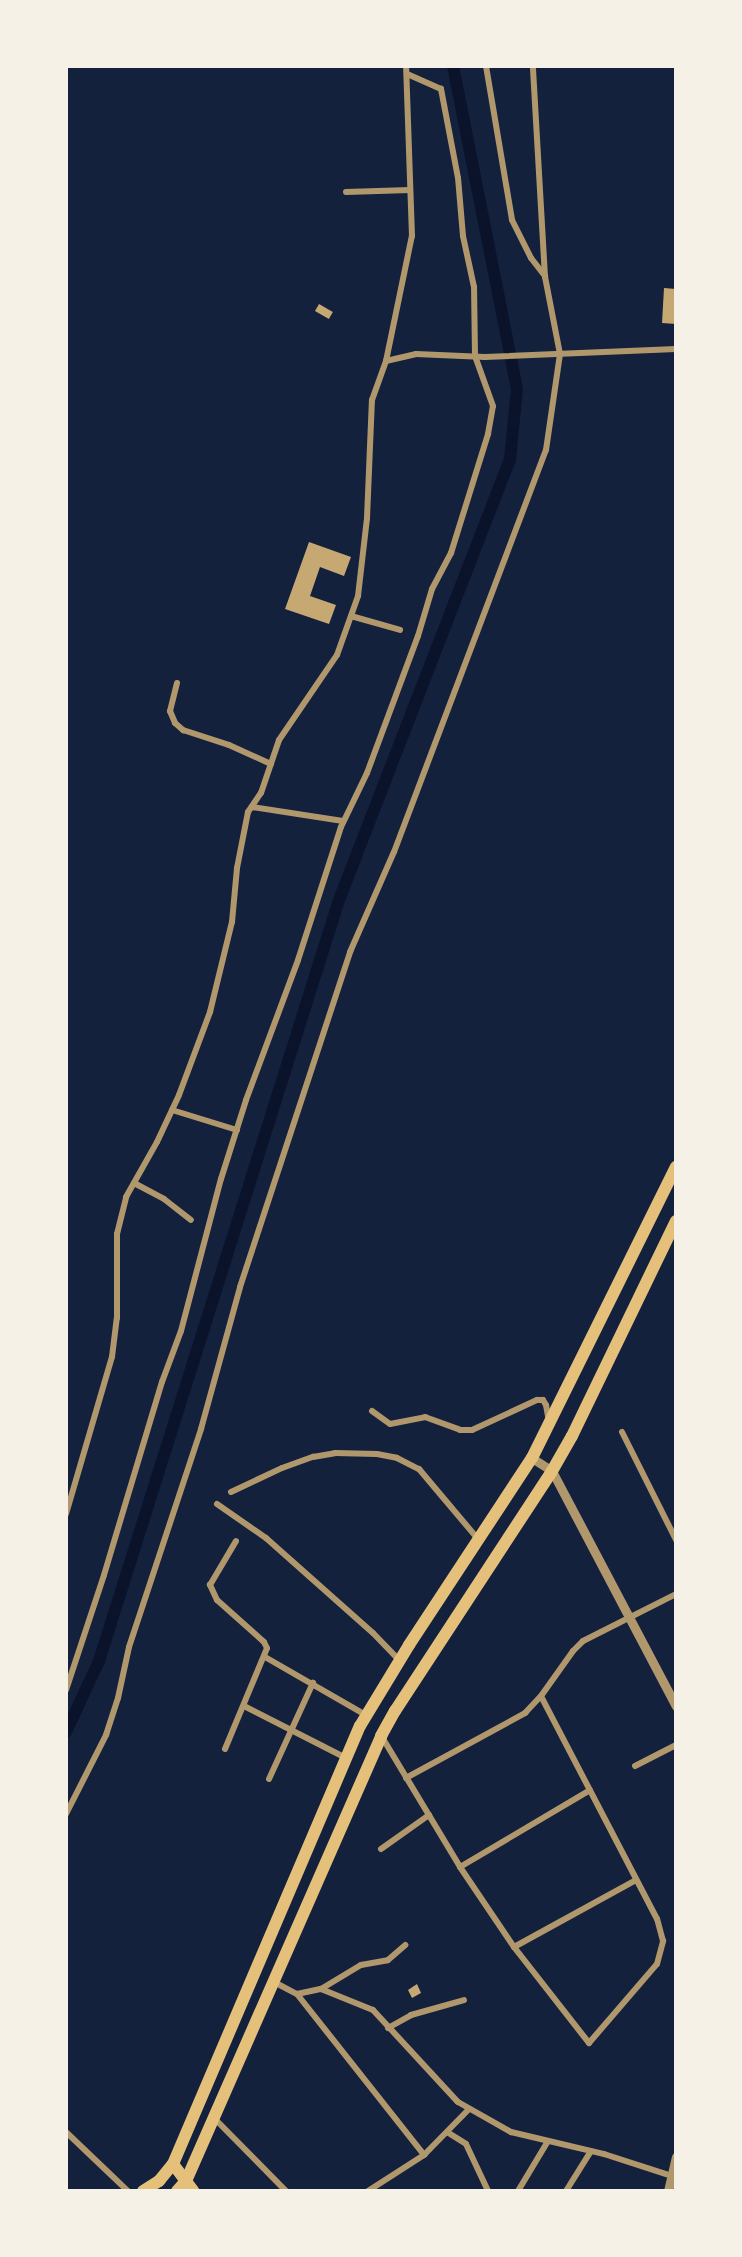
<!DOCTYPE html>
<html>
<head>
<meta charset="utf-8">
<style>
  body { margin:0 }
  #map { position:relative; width:742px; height:2257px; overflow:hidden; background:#14213d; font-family:Mulish,sans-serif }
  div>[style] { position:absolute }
  .canal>* { height:12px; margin:-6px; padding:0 6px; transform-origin:6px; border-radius:6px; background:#0b132b }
  .building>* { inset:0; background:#c6a872; transform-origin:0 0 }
  .minor>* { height:6px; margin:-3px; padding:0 3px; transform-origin:3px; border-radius:3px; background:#b1986c }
  .tertiary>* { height:9px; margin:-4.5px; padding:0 4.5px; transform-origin:4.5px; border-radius:4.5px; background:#b1986c }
  .primary>* { height:12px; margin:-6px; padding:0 6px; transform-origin:6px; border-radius:6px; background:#e5c07b }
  span { translate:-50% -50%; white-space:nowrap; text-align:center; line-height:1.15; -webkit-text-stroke:5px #f6f1e7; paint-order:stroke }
  .frame { position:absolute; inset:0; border:68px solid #f6f1e7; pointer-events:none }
</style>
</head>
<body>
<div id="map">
  <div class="canal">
    <i style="left:66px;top:1732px;width:78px;rotate:-65.1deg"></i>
    <i style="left:99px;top:1661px;width:798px;rotate:-72.5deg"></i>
    <i style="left:339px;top:900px;width:473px;rotate:-68.8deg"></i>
    <i style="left:510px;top:459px;width:70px;rotate:-84.3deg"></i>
    <i style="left:517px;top:389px;width:329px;rotate:-101.2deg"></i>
  </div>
  <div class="building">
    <i style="clip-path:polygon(664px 288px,676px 289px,676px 324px,662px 323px)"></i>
    <i style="left:319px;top:304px;width:16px;height:8px;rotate:30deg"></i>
    <i style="clip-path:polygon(309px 542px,351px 557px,344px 576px,320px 567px,310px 596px,336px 605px,329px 624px,285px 609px)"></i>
    <i style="clip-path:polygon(417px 1984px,421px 1993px,412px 1998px,408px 1990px)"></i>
  </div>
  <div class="minor">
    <i style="left:486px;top:66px;width:156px;rotate:80.4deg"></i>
    <i style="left:512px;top:220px;width:42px;rotate:63.4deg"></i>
    <i style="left:531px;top:258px;width:23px;rotate:52deg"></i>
    <i style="left:346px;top:192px;width:64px;rotate:-1.8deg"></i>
    <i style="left:386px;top:361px;width:31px;rotate:-13deg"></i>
    <i style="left:416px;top:354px;width:69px;rotate:2.5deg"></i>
    <i style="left:485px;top:357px;width:191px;rotate:-2.4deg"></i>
    <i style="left:351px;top:616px;width:51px;rotate:15.9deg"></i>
    <i style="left:177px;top:683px;width:29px;rotate:104deg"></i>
    <i style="left:170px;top:711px;width:13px;rotate:67deg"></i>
    <i style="left:175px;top:723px;width:11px;rotate:41deg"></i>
    <i style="left:183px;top:730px;width:48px;rotate:18.1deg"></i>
    <i style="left:229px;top:745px;width:46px;rotate:24.3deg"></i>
    <i style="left:252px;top:807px;width:92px;rotate:8.7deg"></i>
    <i style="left:172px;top:1110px;width:68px;rotate:17.1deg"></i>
    <i style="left:134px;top:1183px;width:34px;rotate:28deg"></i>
    <i style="left:164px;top:1199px;width:34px;rotate:38deg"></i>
    <i style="left:372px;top:1411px;width:22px;rotate:36deg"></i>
    <i style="left:390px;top:1424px;width:36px;rotate:-11deg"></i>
    <i style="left:425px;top:1417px;width:37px;rotate:20deg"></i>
    <i style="left:460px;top:1430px;width:12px"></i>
    <i style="left:472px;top:1430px;width:72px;rotate:-24.8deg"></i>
    <i style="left:537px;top:1400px;width:6px"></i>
    <i style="left:543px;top:1400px;width:6px;rotate:59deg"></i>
    <i style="left:546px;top:1405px;width:17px;rotate:80deg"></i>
    <i style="left:622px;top:1432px;width:121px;rotate:63.4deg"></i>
    <i style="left:231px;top:1492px;width:56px;rotate:-25.2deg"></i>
    <i style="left:282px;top:1468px;width:33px;rotate:-20deg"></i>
    <i style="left:313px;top:1457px;width:22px;rotate:-10deg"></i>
    <i style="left:335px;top:1453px;width:42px;rotate:1.4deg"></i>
    <i style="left:377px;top:1454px;width:20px;rotate:11deg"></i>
    <i style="left:397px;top:1458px;width:25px;rotate:27deg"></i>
    <i style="left:419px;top:1469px;width:92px;rotate:49.9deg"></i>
    <i style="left:217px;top:1504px;width:60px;rotate:34.8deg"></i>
    <i style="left:266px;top:1538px;width:143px;rotate:41.6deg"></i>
    <i style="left:373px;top:1633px;width:37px;rotate:46deg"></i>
    <i style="left:66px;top:1514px;width:164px;rotate:-73.7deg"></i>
    <i style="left:112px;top:1357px;width:39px;rotate:-83deg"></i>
    <i style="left:117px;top:1318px;width:84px;rotate:-90deg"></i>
    <i style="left:117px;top:1234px;width:38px;rotate:-76deg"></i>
    <i style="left:126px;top:1197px;width:63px;rotate:-60.6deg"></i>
    <i style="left:157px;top:1142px;width:52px;rotate:-64.9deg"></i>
    <i style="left:179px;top:1095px;width:89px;rotate:-69.5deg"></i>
    <i style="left:210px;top:1012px;width:93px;rotate:-76.3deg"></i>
    <i style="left:232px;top:922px;width:54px;rotate:-84.7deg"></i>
    <i style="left:237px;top:868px;width:57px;rotate:-78.9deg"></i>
    <i style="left:248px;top:812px;width:23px;rotate:-56deg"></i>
    <i style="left:261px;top:793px;width:56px;rotate:-71.2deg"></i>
    <i style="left:279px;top:740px;width:103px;rotate:-55.7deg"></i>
    <i style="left:337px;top:655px;width:63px;rotate:-70.4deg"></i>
    <i style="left:358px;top:596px;width:79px;rotate:-83.4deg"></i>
    <i style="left:367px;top:518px;width:118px;rotate:-87.6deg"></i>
    <i style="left:372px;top:400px;width:41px;rotate:-70.3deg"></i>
    <i style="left:386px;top:361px;width:128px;rotate:-78.3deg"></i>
    <i style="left:412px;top:236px;width:170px;rotate:-92deg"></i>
    <i style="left:265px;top:1657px;width:116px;rotate:29.9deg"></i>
    <i style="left:66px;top:1690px;width:121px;rotate:-71.7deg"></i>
    <i style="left:104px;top:1575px;width:202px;rotate:-73.3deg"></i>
    <i style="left:162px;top:1382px;width:54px;rotate:-69.6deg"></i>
    <i style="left:181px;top:1331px;width:157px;rotate:-75.3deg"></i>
    <i style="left:221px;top:1179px;width:83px;rotate:-72.4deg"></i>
    <i style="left:246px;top:1100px;width:149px;rotate:-69.6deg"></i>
    <i style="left:298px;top:960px;width:140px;rotate:-72.1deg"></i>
    <i style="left:341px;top:827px;width:60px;rotate:-64.3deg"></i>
    <i style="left:367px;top:773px;width:146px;rotate:-69.6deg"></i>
    <i style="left:418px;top:636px;width:49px;rotate:-73.4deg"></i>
    <i style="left:432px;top:589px;width:41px;rotate:-62.2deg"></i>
    <i style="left:451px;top:553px;width:125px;rotate:-72.7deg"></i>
    <i style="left:488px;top:434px;width:28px;rotate:-80deg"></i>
    <i style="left:493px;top:406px;width:53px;rotate:-109.8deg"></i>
    <i style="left:475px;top:356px;width:69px;rotate:-90.8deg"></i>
    <i style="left:474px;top:287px;width:52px;rotate:-102.2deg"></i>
    <i style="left:463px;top:236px;width:58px;rotate:-94.9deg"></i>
    <i style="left:458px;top:178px;width:91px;rotate:-100.8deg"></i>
    <i style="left:441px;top:89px;width:37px;rotate:-156deg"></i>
    <i style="left:244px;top:1706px;width:114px;rotate:27deg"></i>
    <i style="left:382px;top:1737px;width:152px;rotate:59deg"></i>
    <i style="left:460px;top:1867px;width:97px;rotate:56deg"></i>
    <i style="left:514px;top:1947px;width:122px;rotate:52deg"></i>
    <i style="left:589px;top:2043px;width:104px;rotate:-49.3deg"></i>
    <i style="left:657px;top:1964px;width:24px;rotate:-75deg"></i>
    <i style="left:663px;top:1941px;width:23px;rotate:-105deg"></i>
    <i style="left:657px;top:1919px;width:251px;rotate:-117.5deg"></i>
    <i style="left:225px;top:1749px;width:109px;rotate:-67.4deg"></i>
    <i style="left:267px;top:1648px;width:7px;rotate:-117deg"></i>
    <i style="left:264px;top:1642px;width:63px;rotate:-138.2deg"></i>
    <i style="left:217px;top:1600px;width:17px;rotate:-115deg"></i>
    <i style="left:210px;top:1585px;width:51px;rotate:-59.4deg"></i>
    <i style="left:635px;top:1766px;width:46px;rotate:-27.1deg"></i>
    <i style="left:406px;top:1778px;width:136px;rotate:-28.6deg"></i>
    <i style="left:525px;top:1713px;width:23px;rotate:-47deg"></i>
    <i style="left:541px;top:1696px;width:55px;rotate:-54.6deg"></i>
    <i style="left:573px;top:1651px;width:14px;rotate:-45deg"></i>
    <i style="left:583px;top:1641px;width:104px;rotate:-26.8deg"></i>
    <i style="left:269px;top:1779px;width:106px;rotate:-65.4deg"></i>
    <i style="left:66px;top:1814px;width:89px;rotate:-63.1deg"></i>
    <i style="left:106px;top:1735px;width:39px;rotate:-72deg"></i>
    <i style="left:118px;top:1698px;width:52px;rotate:-77.8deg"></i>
    <i style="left:129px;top:1647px;width:230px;rotate:-71.7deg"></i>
    <i style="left:201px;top:1429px;width:147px;rotate:-74.6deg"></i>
    <i style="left:240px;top:1287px;width:353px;rotate:-71.8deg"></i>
    <i style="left:350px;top:952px;width:109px;rotate:-66.3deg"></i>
    <i style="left:394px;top:852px;width:430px;rotate:-69.3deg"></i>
    <i style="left:546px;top:450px;width:97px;rotate:-81.7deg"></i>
    <i style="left:560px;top:354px;width:78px;rotate:-101deg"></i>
    <i style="left:545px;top:277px;width:211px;rotate:-93.3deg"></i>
    <i style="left:381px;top:1849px;width:59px;rotate:-35.3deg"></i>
    <i style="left:460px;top:1867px;width:151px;rotate:-30.6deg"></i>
    <i style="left:514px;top:1947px;width:139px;rotate:-28.8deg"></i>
    <i style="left:274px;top:1982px;width:26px;rotate:28deg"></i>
    <i style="left:297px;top:1994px;width:205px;rotate:51.7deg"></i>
    <i style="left:321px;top:1989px;width:47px;rotate:-31deg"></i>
    <i style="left:361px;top:1965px;width:27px;rotate:-10deg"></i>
    <i style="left:388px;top:1960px;width:23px;rotate:-41deg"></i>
    <i style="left:297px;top:1994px;width:25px;rotate:-12deg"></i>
    <i style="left:321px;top:1989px;width:56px;rotate:22deg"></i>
    <i style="left:373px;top:2010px;width:125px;rotate:47.3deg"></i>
    <i style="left:458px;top:2102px;width:61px;rotate:29.5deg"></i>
    <i style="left:511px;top:2132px;width:96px;rotate:13.3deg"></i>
    <i style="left:604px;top:2154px;width:71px;rotate:17.9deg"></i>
    <i style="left:388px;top:2028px;width:26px;rotate:-29deg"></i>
    <i style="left:411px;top:2015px;width:55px;rotate:-15.8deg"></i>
    <i style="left:214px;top:2118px;width:103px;rotate:45.4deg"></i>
    <i style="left:66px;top:2132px;width:86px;rotate:43.6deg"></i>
    <i style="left:447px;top:2132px;width:22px;rotate:32deg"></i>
    <i style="left:466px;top:2144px;width:52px;rotate:64.9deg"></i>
    <i style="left:368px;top:2191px;width:67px;rotate:-32.7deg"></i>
    <i style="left:424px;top:2155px;width:64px;rotate:-45.6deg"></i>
    <i style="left:518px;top:2191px;width:58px;rotate:-59deg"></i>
    <i style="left:566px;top:2191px;width:47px;rotate:-58deg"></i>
  </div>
  <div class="tertiary">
    <i style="left:532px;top:1458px;width:24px;rotate:33deg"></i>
    <i style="left:552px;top:1471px;width:266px;rotate:62.2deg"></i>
    <i style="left:668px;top:2191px;width:35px;rotate:-77deg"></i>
  </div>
  <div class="primary">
    <i style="left:173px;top:2164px;width:34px;rotate:53deg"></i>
    <i style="left:143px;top:2191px;width:19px;rotate:-32deg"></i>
    <i style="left:159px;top:2181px;width:22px;rotate:-51deg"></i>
    <i style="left:173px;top:2164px;width:476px;rotate:-66.9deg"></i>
    <i style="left:360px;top:1726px;width:95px;rotate:-58.8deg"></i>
    <i style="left:409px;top:1645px;width:224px;rotate:-56.7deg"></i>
    <i style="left:532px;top:1458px;width:325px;rotate:-63.7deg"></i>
    <i style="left:177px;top:2191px;width:13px;rotate:-48deg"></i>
    <i style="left:186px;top:2181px;width:486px;rotate:-66.3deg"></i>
    <i style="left:381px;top:1736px;width:29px;rotate:-61deg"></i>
    <i style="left:395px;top:1711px;width:287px;rotate:-56.8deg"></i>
    <i style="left:552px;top:1471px;width:40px;rotate:-60.3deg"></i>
    <i style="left:572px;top:1436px;width:239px;rotate:-64.2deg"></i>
  </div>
  <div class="frame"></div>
</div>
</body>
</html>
